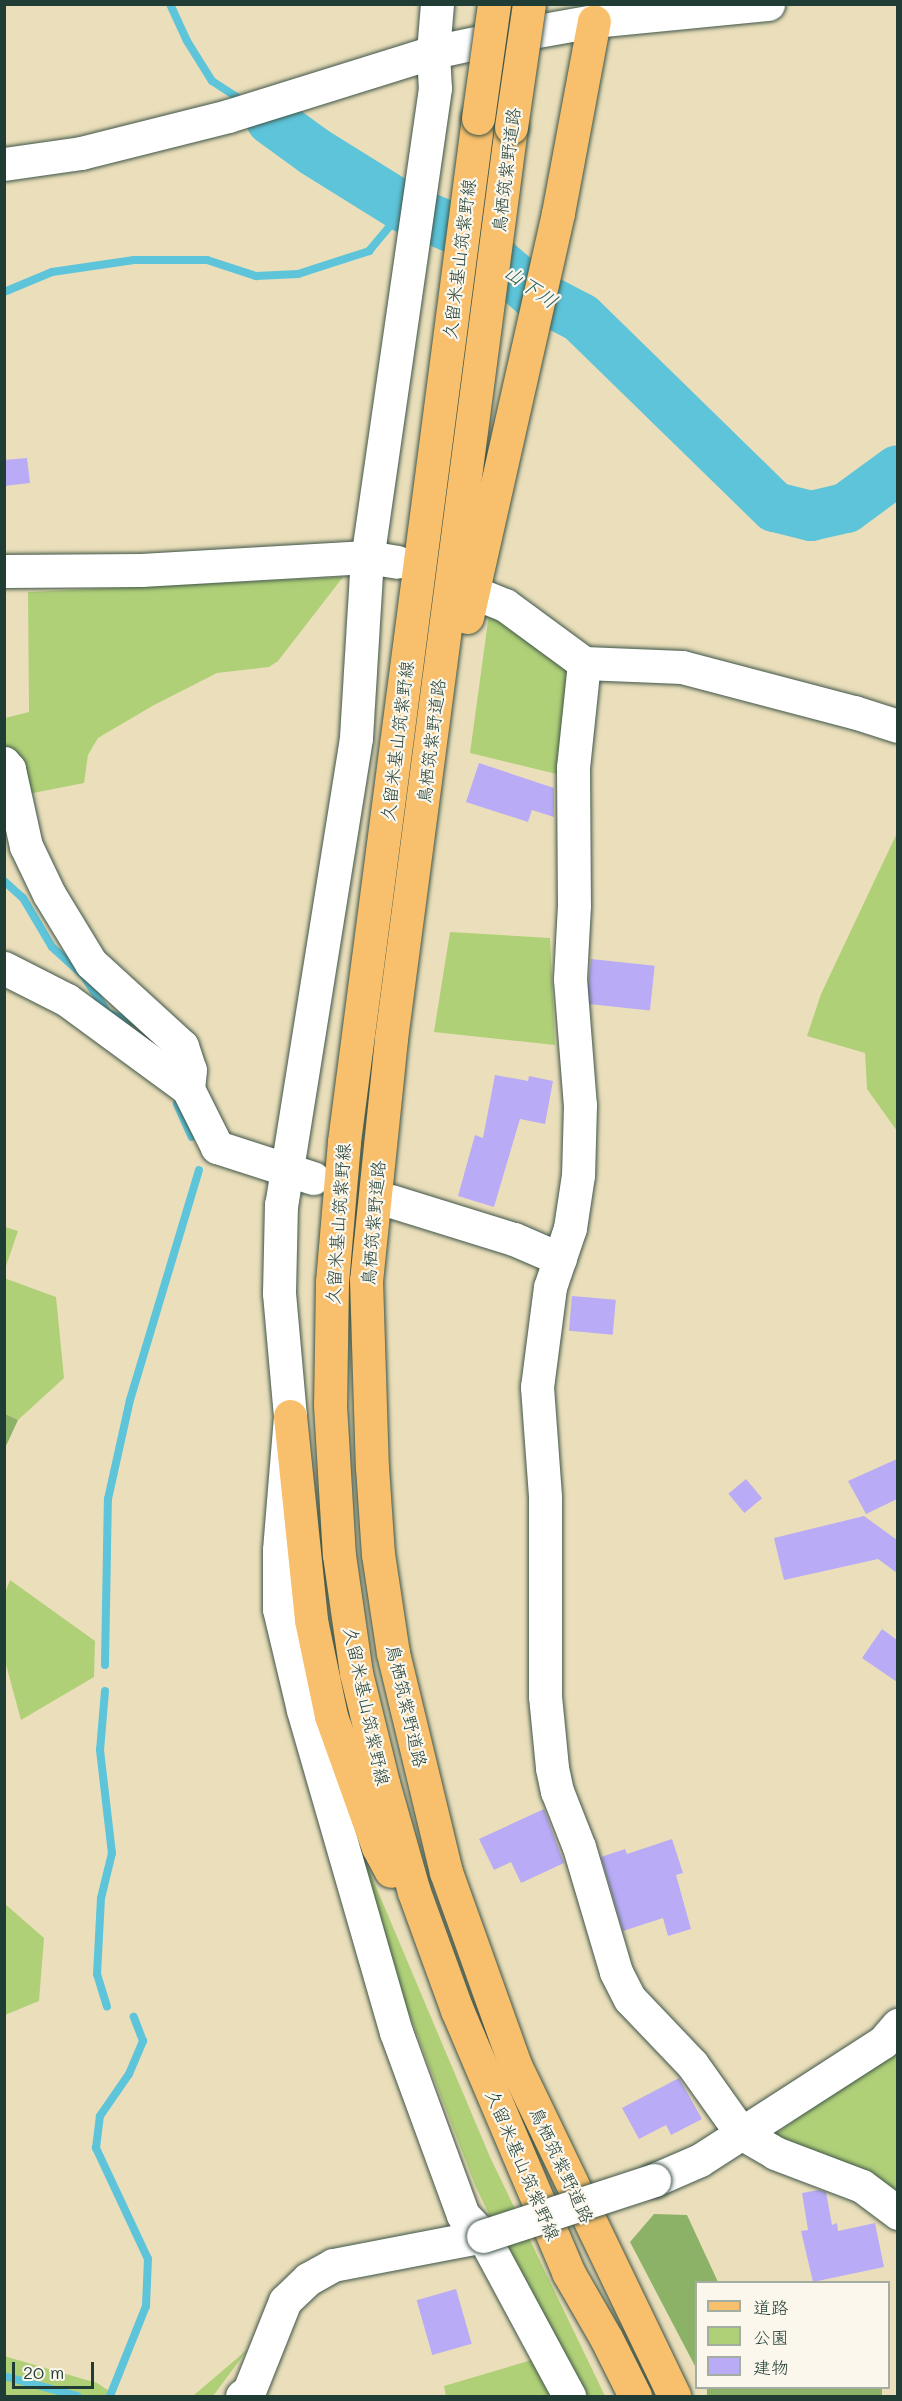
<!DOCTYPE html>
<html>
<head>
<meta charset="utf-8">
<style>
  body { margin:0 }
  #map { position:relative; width:902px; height:2401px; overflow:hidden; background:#ebdfbb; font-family:Mali,"Klee One",sans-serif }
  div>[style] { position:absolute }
  .green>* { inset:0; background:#b0d078 }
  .forest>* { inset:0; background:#8cb268; transform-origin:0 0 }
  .stream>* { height:8px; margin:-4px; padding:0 4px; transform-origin:4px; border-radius:4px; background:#5dc4da }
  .river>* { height:50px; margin:-25px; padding:0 25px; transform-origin:25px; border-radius:25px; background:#5dc4da }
  .building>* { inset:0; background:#b9abf5; transform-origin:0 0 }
  .roads { filter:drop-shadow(0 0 2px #3e5548) drop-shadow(0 0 2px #3e5548) }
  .minor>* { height:33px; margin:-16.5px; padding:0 16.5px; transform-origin:16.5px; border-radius:16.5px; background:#fff }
  .major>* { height:33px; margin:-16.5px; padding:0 16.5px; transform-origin:16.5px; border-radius:16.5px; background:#f8bf6c }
  .bridges { filter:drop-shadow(0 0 2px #3e5548) drop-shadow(0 0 2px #3e5548) }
  .minor-bridge>* { height:33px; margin:-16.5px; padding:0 16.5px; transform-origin:16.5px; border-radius:16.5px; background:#fff }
  .major-bridge>* { height:33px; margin:-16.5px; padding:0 16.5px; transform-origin:16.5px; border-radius:16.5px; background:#f8bf6c }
  span { translate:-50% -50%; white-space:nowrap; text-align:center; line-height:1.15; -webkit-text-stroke:4.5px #fbf7ec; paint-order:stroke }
  .street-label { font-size:18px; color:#1f3d34 }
  .water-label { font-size:20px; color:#2e5f5e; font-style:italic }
  .frame { position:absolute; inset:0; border:6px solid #1f3d34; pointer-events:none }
  .legend { position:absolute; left:695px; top:2281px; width:195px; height:108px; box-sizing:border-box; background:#fbf7ec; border:2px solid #a3ada2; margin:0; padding:8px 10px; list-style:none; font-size:18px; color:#1f3d34 }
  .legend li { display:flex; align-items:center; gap:12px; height:30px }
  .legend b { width:30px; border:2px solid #a3ada2 }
  .scale { position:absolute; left:12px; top:2362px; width:82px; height:27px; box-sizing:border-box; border:3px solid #1f3d34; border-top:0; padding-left:8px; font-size:18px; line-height:21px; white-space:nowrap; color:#1f3d34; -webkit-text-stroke:4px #fbf7ec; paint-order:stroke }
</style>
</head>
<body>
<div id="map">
  <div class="green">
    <i style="clip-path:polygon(343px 577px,278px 661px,269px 667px,217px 673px,154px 705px,98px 738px,88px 755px,84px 783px,23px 795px,5px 756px,5px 718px,29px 712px,28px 592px)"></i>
    <i style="clip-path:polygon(489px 614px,566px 667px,565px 776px,470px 753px)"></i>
    <i style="clip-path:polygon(897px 833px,897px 1131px,867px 1089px,865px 1053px,807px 1036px,821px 994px)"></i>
    <i style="clip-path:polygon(450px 932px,550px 938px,555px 1045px,434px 1032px)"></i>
    <i style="clip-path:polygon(5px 1227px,18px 1231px,5px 1269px,4px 1227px)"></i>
    <i style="clip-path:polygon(4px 1278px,56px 1297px,64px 1378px,18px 1420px,5px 1414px)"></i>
    <i style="clip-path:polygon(10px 1580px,95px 1641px,94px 1677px,21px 1720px,5px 1661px,5px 1593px)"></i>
    <i style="clip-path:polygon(333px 1785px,490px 2157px,605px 2396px,446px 2396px,444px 2386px,555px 2353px,475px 2185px,400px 1990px)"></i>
    <i style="clip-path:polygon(5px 1904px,44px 1938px,39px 2001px,5px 2015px)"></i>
    <i style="clip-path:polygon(891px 2052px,897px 2054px,897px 2195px,774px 2135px)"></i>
    <i style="clip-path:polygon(248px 2349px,213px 2396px,190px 2396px,194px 2395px)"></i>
    <i style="clip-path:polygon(4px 2356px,97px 2383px,117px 2396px,5px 2396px)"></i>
  </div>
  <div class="forest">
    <i style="clip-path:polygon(5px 1414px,18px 1420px,5px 1448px)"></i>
    <i style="clip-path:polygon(654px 2214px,687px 2215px,718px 2282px,696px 2282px,696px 2368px,630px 2242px)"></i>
    <i style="left:707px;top:2388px;width:175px;height:9px"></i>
  </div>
  <div class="stream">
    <i style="left:170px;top:4px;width:41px;rotate:65.3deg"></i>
    <i style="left:187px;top:41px;width:47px;rotate:58deg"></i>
    <i style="left:212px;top:81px;width:38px;rotate:33deg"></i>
    <i style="left:4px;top:292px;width:52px;rotate:-22.6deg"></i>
    <i style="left:52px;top:272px;width:83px;rotate:-8.3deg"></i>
    <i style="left:134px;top:260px;width:73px"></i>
    <i style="left:207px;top:260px;width:52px;rotate:18.1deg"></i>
    <i style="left:256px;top:276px;width:42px;rotate:-2.7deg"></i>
    <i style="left:298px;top:274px;width:75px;rotate:-17.9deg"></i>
    <i style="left:369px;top:251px;width:56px;rotate:-50.1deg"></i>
    <i style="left:4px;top:881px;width:25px;rotate:42deg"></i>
    <i style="left:23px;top:898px;width:57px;rotate:59.4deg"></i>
    <i style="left:52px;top:947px;width:42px;rotate:42.1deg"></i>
    <i style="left:83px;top:975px;width:45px;rotate:56.7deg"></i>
    <i style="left:108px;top:1013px;width:33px;rotate:20deg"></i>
    <i style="left:177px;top:1104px;width:36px;rotate:66deg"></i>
    <i style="left:105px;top:1665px;width:166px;rotate:-89deg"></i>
    <i style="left:108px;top:1499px;width:101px;rotate:-77.5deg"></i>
    <i style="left:130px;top:1400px;width:240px;rotate:-73.3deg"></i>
    <i style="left:105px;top:1691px;width:59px;rotate:94.8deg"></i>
    <i style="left:100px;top:1750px;width:104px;rotate:83.4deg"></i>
    <i style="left:112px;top:1853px;width:46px;rotate:103.7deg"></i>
    <i style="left:101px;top:1898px;width:76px;rotate:93deg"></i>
    <i style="left:97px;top:1974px;width:34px;rotate:73deg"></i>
    <i style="left:4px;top:2376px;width:76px;rotate:15.3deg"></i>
    <i style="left:110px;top:2396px;width:97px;rotate:-68.2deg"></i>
    <i style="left:146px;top:2306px;width:47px;rotate:-87.6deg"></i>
    <i style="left:148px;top:2259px;width:123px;rotate:-115.1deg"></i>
    <i style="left:96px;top:2148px;width:32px;rotate:-83deg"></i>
    <i style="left:100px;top:2116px;width:51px;rotate:-55.4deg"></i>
    <i style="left:129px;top:2074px;width:36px;rotate:-67deg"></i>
    <i style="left:143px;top:2041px;width:26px;rotate:-111deg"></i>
  </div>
  <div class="river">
    <i style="left:271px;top:120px;width:54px;rotate:36deg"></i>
    <i style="left:315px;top:152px;width:106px;rotate:31.9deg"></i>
    <i style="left:405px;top:208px;width:62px;rotate:22.8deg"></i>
    <i style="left:462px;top:232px;width:94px;rotate:40.7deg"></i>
    <i style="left:533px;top:293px;width:54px;rotate:27.5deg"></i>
    <i style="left:581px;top:318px;width:271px;rotate:44.3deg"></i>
    <i style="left:775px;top:507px;width:37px;rotate:14deg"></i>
    <i style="left:811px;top:516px;width:36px;rotate:-13deg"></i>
    <i style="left:846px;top:508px;width:64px;rotate:-36.2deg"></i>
  </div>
  <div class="building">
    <i style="clip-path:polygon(27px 458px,30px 483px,4px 486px,4px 460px)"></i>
    <i style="clip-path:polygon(479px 763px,554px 788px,554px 817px,532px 810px,528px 822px,466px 802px)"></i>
    <i style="left:591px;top:959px;width:64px;height:45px;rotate:6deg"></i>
    <i style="clip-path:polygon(495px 1075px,528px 1081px,529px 1076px,553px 1081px,545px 1124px,520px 1119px,494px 1207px,458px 1196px,475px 1135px,483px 1138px)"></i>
    <i style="left:572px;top:1296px;width:44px;height:35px;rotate:5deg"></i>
    <i style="clip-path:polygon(897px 1459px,897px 1499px,866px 1514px,848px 1481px)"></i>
    <i style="left:746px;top:1479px;width:25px;height:23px;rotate:50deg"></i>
    <i style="clip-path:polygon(864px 1516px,897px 1540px,897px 1573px,878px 1559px,784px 1580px,774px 1538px)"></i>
    <i style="clip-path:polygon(882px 1629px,897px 1640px,897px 1682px,862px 1658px)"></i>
    <i style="clip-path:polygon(544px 1809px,564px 1863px,521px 1883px,511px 1862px,494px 1870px,479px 1839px)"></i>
    <i style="clip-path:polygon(672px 1839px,683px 1873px,676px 1875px,691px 1929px,668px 1936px,663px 1918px,623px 1931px,601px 1857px,625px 1849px,627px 1854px)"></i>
    <i style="clip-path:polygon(679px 2078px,702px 2119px,671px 2135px,666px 2125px,639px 2139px,622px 2108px)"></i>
    <i style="clip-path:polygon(819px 2190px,826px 2192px,832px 2225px,837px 2223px,838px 2231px,875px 2223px,884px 2267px,813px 2282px,801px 2231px,808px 2230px,802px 2193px)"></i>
    <i style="left:456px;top:2289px;width:57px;height:41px;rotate:74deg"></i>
  </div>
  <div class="roads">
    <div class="minor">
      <i style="left:437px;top:4px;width:48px;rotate:94.8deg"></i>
      <i style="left:433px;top:52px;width:36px;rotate:87deg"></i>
      <i style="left:435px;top:88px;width:474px;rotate:98.2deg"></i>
      <i style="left:367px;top:557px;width:181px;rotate:93.5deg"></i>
      <i style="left:356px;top:738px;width:472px;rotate:99.1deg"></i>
      <i style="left:281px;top:1204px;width:89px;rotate:91.3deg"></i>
      <i style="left:279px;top:1293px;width:123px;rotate:84.9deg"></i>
      <i style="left:290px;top:1416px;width:134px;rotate:94.7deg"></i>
      <i style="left:279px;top:1550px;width:59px;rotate:90deg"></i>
      <i style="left:279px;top:1609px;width:104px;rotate:76.6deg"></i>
      <i style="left:303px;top:1710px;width:335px;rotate:73.9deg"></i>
      <i style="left:396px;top:2032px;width:195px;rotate:69.9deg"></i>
      <i style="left:463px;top:2215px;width:29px;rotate:46deg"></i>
      <i style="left:483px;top:2236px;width:182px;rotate:61.7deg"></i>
      <i style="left:4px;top:164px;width:78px;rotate:-8.1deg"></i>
      <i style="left:81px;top:153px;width:152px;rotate:-14.1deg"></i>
      <i style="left:228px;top:116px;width:215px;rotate:-17.3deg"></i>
      <i style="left:433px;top:52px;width:73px;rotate:-11.9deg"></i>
      <i style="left:504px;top:37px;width:91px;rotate:-10.1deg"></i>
      <i style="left:594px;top:21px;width:175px;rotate:-5.6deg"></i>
      <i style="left:4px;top:571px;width:137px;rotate:-0.4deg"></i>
      <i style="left:141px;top:570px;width:226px;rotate:-3.3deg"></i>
      <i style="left:367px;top:557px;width:30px;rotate:9deg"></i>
      <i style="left:485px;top:597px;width:22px;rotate:22deg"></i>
      <i style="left:505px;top:605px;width:98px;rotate:36.3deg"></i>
      <i style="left:584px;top:663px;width:98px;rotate:2.3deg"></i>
      <i style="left:682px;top:667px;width:178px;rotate:14.7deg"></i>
      <i style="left:854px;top:712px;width:46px;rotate:17.7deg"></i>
      <i style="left:584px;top:663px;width:105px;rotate:96deg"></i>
      <i style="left:573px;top:767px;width:138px;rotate:89.6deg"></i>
      <i style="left:574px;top:905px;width:74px;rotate:93.1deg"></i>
      <i style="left:570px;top:979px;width:126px;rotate:85.5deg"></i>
      <i style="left:580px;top:1105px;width:70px;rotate:91.6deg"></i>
      <i style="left:578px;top:1175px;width:54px;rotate:98.6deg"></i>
      <i style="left:570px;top:1228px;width:62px;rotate:108.7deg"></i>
      <i style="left:550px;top:1287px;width:101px;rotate:97.4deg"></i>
      <i style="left:537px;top:1387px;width:110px;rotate:85.8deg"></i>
      <i style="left:545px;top:1497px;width:199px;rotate:90deg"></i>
      <i style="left:545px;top:1696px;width:72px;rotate:84.4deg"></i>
      <i style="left:552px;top:1768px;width:24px;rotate:78deg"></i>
      <i style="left:557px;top:1791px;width:60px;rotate:68.6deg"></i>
      <i style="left:579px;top:1847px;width:130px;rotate:73.5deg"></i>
      <i style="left:616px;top:1972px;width:30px;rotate:63deg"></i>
      <i style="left:630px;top:1999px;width:90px;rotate:46.4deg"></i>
      <i style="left:692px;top:2064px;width:85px;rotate:54.6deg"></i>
      <i style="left:741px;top:2133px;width:39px;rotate:30deg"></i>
      <i style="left:775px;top:2153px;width:93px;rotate:20.8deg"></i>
      <i style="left:862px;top:2186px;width:45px;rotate:36.9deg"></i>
      <i style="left:4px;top:763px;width:8px;rotate:50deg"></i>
      <i style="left:9px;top:769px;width:79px;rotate:77.6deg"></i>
      <i style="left:26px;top:846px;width:53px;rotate:64.4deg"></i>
      <i style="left:49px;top:894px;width:81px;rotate:58.7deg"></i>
      <i style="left:91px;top:963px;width:123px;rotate:42.4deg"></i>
      <i style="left:182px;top:1046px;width:25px;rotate:72deg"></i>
      <i style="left:190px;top:1070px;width:19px;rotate:96deg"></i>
      <i style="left:188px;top:1089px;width:65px;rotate:63.4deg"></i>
      <i style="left:217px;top:1147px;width:101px;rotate:17.9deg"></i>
      <i style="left:4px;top:968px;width:71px;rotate:26.9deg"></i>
      <i style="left:67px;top:1000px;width:150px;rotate:36.3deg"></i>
      <i style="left:391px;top:1201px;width:129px;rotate:17.2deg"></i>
      <i style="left:514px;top:1239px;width:50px;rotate:23.5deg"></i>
      <i style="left:654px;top:2180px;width:50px;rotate:-23.5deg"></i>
      <i style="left:700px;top:2160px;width:218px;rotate:-32.8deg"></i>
      <i style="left:883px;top:2042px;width:23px;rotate:-49deg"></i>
      <i style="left:242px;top:2396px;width:9px;rotate:-36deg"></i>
      <i style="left:249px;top:2391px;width:97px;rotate:-68.2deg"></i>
      <i style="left:285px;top:2301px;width:32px;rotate:-44deg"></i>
      <i style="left:308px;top:2279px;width:29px;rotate:-29deg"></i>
      <i style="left:333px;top:2265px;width:153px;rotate:-10.9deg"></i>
    </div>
    <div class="major">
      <i style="left:478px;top:118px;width:1033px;rotate:97.46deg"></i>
      <i style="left:344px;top:1142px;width:141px;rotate:94.9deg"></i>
      <i style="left:332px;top:1282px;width:123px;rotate:90.9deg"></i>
      <i style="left:330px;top:1405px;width:150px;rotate:86.6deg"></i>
      <i style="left:339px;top:1555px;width:119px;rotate:81.8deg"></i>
      <i style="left:356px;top:1673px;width:113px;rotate:76.2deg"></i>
      <i style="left:383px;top:1783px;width:113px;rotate:74.1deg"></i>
      <i style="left:414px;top:1892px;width:126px;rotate:70deg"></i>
      <i style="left:457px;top:2010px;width:285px;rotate:67deg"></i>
      <i style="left:568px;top:2272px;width:76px;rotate:60.1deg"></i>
      <i style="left:606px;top:2338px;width:65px;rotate:63.4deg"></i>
      <i style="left:511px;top:127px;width:920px;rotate:97.5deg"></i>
      <i style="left:391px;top:1039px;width:242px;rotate:95.9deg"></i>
      <i style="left:366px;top:1280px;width:187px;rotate:88.2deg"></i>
      <i style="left:372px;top:1467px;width:87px;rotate:86.1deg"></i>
      <i style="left:378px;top:1554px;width:100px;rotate:81.4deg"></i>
      <i style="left:393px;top:1653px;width:225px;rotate:76.4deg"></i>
      <i style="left:446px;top:1872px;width:205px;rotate:70.3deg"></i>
      <i style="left:515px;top:2065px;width:367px;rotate:64.3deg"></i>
      <i style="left:467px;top:617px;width:414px;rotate:-77.3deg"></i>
      <i style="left:558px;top:213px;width:195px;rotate:-79.4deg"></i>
      <i style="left:290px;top:1416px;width:205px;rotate:84.1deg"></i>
      <i style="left:311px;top:1620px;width:98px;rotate:78.2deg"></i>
      <i style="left:331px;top:1716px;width:139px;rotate:70.3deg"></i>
      <i style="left:378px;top:1847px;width:27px;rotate:62deg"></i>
    </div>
  </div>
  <div class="bridges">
    <div class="minor-bridge">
      <i style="left:483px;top:2236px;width:180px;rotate:-18.1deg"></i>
    </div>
    <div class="major-bridge">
      <i style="left:478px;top:118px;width:115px;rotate:-82deg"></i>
      <i style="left:511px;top:127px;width:124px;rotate:-81.7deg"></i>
    </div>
  </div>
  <div class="street-label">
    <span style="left:506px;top:170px;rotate:-83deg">鳥栖筑紫野道路</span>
    <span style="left:459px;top:259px;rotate:-83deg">久留米基山筑紫野線</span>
    <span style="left:397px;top:741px;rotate:-83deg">久留米基山筑紫野線</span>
    <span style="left:431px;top:741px;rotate:-83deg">鳥栖筑紫野道路</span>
    <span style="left:373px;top:1223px;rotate:-85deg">鳥栖筑紫野道路</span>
    <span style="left:338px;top:1224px;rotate:-86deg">久留米基山筑紫野線</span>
    <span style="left:367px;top:1706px;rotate:78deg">久留米基山筑紫野線</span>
    <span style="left:407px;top:1706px;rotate:77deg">鳥栖筑紫野道路</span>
    <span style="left:523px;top:2165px;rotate:67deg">久留米基山筑紫野線</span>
    <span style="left:562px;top:2165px;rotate:65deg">鳥栖筑紫野道路</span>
  </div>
  <div class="water-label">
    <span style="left:531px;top:286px;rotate:35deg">山下川</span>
  </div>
  <div class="frame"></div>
  <ul class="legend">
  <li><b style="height:8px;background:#f8bf6c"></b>道路</li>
  <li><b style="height:16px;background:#b0d078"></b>公園</li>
  <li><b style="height:16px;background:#b9abf5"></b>建物</li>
  </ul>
  <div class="scale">20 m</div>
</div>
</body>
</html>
